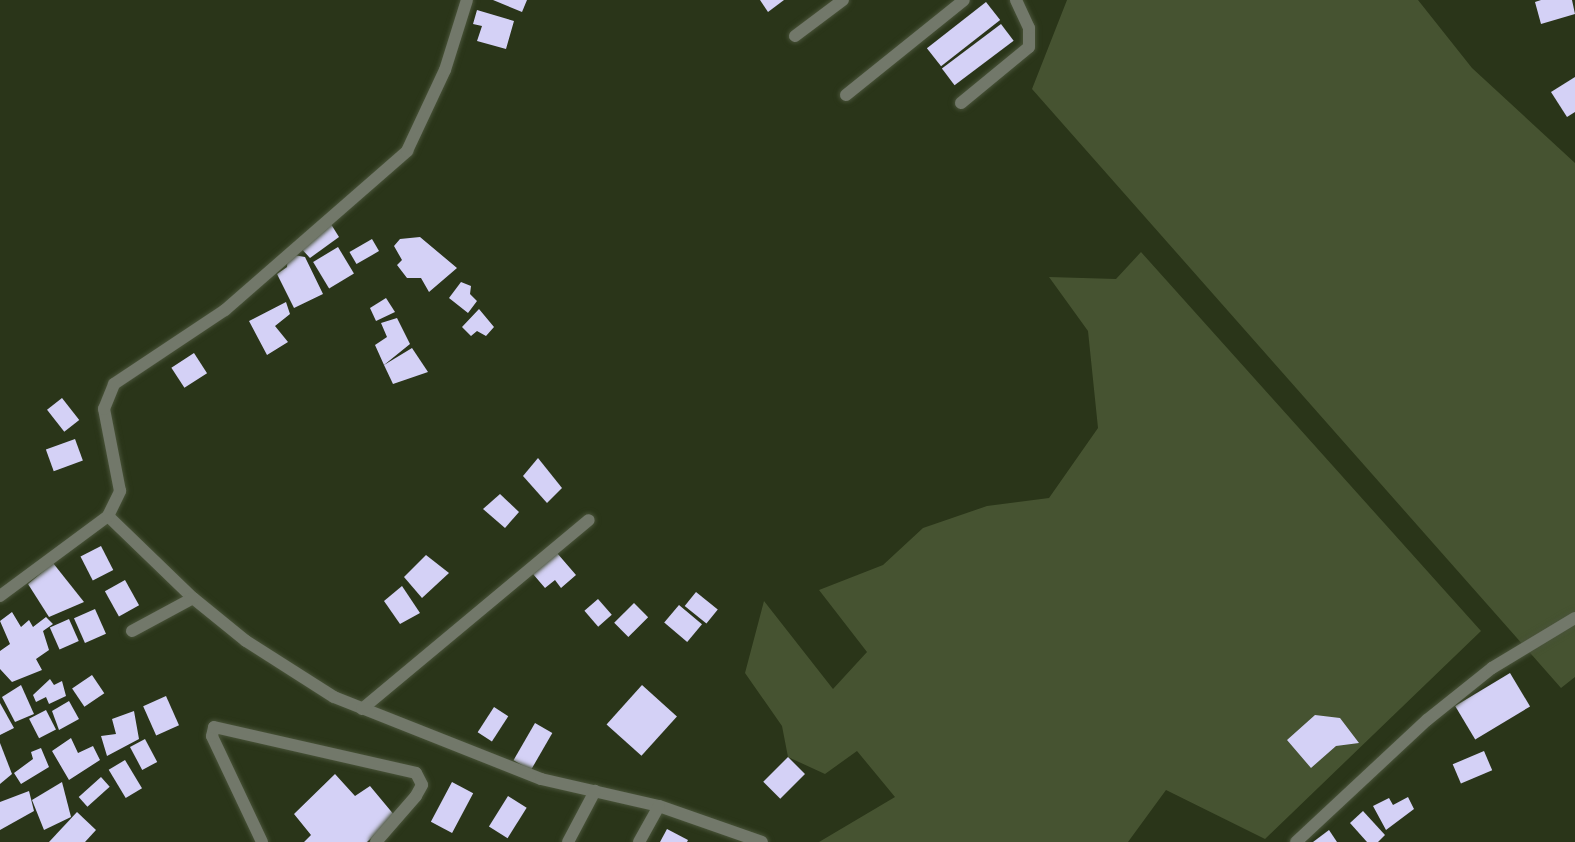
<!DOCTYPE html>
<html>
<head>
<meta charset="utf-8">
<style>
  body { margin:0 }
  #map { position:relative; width:1575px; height:842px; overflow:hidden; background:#2a3519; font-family:Mulish,sans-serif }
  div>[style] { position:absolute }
  .green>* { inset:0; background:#465331 }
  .building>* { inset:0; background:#d4d1f6; transform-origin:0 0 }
  .roads { filter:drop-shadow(0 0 2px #495339) drop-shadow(0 0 2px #495339) }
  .street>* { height:12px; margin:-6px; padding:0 6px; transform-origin:6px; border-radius:6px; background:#72786a }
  span { translate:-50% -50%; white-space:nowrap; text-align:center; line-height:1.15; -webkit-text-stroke:6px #161a0e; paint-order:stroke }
</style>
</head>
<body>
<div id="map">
  <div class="green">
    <i style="clip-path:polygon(1067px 0,1418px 0,1472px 68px,1575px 163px,1575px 677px,1561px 688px,1032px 89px)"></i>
    <i style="clip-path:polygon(1141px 252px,1481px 631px,1265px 839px,1166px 790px,1128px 842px,819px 842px,895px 797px,857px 751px,825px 774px,788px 757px,782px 726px,745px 673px,764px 601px,833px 689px,867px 652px,819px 590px,883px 565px,923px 528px,987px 506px,1049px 498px,1098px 428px,1088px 331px,1049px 277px,1116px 279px)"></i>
  </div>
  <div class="building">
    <i style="clip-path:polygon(493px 0,527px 0,522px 12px)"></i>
    <i style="clip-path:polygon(760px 0,784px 0,768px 12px)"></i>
    <i style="clip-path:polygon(1541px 0,1572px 0,1575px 14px,1541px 24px,1535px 2px)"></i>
    <i style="left:986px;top:2px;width:23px;height:75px;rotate:52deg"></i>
    <i style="clip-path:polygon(477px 10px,514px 21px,506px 49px,477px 41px,482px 26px,473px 24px)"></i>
    <i style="left:1001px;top:24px;width:21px;height:74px;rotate:53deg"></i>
    <i style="clip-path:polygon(1575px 77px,1575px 112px,1567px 117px,1551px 92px)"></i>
    <i style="clip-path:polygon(329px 221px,339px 237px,310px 258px,298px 245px)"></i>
    <i style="clip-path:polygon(420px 237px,457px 268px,429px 292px,421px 278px,407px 278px,397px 265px,402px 260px,394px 246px,400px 239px)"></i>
    <i style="left:372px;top:239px;width:14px;height:26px;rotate:60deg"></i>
    <i style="left:338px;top:247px;width:31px;height:29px;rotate:59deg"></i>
    <i style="clip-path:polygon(288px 254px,305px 257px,323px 294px,294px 308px,277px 274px,287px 267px)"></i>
    <i style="clip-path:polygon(461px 282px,471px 286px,470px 294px,477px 301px,468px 313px,449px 298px)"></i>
    <i style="clip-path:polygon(386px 298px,395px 312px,376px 321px,370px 308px)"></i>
    <i style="clip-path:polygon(286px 302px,290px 314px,275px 326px,288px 342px,267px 355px,249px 321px)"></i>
    <i style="clip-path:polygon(479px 309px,494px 327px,486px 336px,477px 331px,471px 336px,462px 327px)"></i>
    <i style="clip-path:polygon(397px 318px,410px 344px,384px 365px,375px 345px,387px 337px,381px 323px)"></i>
    <i style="clip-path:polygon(412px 348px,428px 372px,393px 384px,384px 365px)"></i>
    <i style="left:194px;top:353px;width:24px;height:27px;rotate:57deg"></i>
    <i style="left:62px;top:398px;width:28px;height:19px;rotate:52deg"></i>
    <i style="left:75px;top:439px;width:23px;height:31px;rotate:70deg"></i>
    <i style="clip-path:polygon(538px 458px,562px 488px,547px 503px,523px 476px)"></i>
    <i style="clip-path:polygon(500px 494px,519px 512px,505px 528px,483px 509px)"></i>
    <i style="left:101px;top:546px;width:27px;height:23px;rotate:63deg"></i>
    <i style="clip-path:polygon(557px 553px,576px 575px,561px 588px,555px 580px,545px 588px,533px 574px)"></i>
    <i style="clip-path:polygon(426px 555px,449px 573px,422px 598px,404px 577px)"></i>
    <i style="clip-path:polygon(53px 563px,84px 602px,49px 617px,28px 584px)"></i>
    <i style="left:125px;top:580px;width:29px;height:23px;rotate:61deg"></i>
    <i style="clip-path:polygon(402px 586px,420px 613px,400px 624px,384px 601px)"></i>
    <i style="left:696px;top:592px;width:28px;height:18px;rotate:39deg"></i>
    <i style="left:598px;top:599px;width:21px;height:18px;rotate:49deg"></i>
    <i style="left:634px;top:603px;width:20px;height:28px;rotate:45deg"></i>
    <i style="left:679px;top:605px;width:30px;height:23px;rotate:40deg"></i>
    <i style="left:95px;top:609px;width:27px;height:23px;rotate:66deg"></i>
    <i style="clip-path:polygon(12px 612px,21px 627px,29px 620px,33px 627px,46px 617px,53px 624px,43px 631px,49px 650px,36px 659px,42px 670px,12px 682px,0 669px,0 651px,10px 644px,0 621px)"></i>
    <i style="left:69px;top:619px;width:24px;height:21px;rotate:66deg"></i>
    <i style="left:1510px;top:673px;width:39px;height:64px;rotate:59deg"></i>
    <i style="left:92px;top:675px;width:22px;height:24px;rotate:56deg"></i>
    <i style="clip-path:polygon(50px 679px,54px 685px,62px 681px,66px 696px,49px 704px,46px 697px,36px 702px,33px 695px)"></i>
    <i style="clip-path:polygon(21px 685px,34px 714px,15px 722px,2px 697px)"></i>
    <i style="left:642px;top:685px;width:47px;height:53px;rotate:42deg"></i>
    <i style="left:166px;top:696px;width:32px;height:25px;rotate:66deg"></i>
    <i style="clip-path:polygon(69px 701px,79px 719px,59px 730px,52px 711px)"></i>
    <i style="clip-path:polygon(0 703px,14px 728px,0 735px)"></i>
    <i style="left:494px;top:707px;width:17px;height:30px;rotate:33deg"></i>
    <i style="left:46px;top:710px;width:22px;height:19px;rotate:63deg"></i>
    <i style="clip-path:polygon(134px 711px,139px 739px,107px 756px,101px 736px,116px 734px,112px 719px)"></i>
    <i style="clip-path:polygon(1315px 715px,1340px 718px,1359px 743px,1336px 746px,1311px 768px,1287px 740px)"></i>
    <i style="left:535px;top:723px;width:20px;height:43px;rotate:30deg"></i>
    <i style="clip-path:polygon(71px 738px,78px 753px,93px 746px,100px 760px,69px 780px,52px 751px)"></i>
    <i style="left:145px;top:739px;width:26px;height:17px;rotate:62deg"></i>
    <i style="clip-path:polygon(0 743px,12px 774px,0 784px)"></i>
    <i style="clip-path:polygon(41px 748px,49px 767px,21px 784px,14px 773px,33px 759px,31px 752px)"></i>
    <i style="left:1484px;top:751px;width:21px;height:34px;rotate:67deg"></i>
    <i style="left:788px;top:757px;width:24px;height:35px;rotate:45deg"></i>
    <i style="left:125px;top:760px;width:33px;height:19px;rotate:59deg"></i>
    <i style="clip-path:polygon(335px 774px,355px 796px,370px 786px,395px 816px,367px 842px,304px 842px,311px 835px,294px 814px)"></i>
    <i style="left:101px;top:777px;width:13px;height:30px;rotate:48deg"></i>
    <i style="clip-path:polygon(62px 782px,71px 817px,44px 830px,32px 800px)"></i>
    <i style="left:452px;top:782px;width:24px;height:45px;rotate:28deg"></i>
    <i style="clip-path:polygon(29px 791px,34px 811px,0 830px,0 802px)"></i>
    <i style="left:508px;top:796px;width:22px;height:36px;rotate:32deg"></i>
    <i style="clip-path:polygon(1408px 797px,1414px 809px,1386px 830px,1373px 806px,1389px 798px,1393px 805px)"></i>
    <i style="clip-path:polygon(1363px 811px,1385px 835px,1378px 842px,1367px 842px,1350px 823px)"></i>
    <i style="clip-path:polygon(77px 812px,96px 830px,85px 842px,49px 842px)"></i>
    <i style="clip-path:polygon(667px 829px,688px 840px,687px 842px,660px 842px)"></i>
    <i style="clip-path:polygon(1329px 830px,1337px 842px,1313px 842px)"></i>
  </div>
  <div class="roads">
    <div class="street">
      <i style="left:795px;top:36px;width:60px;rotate:-36.9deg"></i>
      <i style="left:846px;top:95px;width:151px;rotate:-38.8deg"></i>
      <i style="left:961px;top:103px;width:88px;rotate:-39.5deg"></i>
      <i style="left:1029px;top:47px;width:19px;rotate:-90deg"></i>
      <i style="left:1029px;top:28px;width:31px;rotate:-115deg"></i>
      <i style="left:108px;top:516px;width:118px;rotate:44deg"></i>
      <i style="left:193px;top:598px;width:68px;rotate:39.1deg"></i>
      <i style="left:246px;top:641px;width:104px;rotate:32.5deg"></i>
      <i style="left:334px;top:697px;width:223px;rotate:21.6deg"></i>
      <i style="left:541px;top:779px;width:121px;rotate:12.9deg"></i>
      <i style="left:659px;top:806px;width:109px;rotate:19.3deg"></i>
      <i style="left:0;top:596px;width:134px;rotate:-36.5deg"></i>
      <i style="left:108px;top:516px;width:28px;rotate:-64deg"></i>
      <i style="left:120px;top:491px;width:84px;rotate:-101deg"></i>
      <i style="left:104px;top:409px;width:27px;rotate:-68deg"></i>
      <i style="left:114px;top:384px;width:133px;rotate:-33.7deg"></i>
      <i style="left:225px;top:310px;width:242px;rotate:-41.1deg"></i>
      <i style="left:407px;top:151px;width:89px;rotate:-64.9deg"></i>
      <i style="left:445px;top:70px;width:73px;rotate:-72.6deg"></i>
      <i style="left:132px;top:631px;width:69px;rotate:-28.4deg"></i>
      <i style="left:362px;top:709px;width:295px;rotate:-39.8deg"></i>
      <i style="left:262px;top:842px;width:117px;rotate:-115.3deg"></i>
      <i style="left:212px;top:736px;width:9px;rotate:-77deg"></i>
      <i style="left:214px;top:727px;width:207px;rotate:12.8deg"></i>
      <i style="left:416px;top:773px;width:13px;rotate:63deg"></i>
      <i style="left:422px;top:785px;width:13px;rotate:119deg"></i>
      <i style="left:416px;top:796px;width:61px;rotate:131deg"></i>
      <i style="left:568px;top:842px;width:58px;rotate:-62.1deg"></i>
      <i style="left:639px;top:842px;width:41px;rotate:-60.9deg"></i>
      <i style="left:1296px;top:842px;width:179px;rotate:-43deg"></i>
      <i style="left:1427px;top:720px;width:83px;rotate:-38.7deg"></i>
      <i style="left:1492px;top:668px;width:97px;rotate:-31.1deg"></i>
    </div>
  </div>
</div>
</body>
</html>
